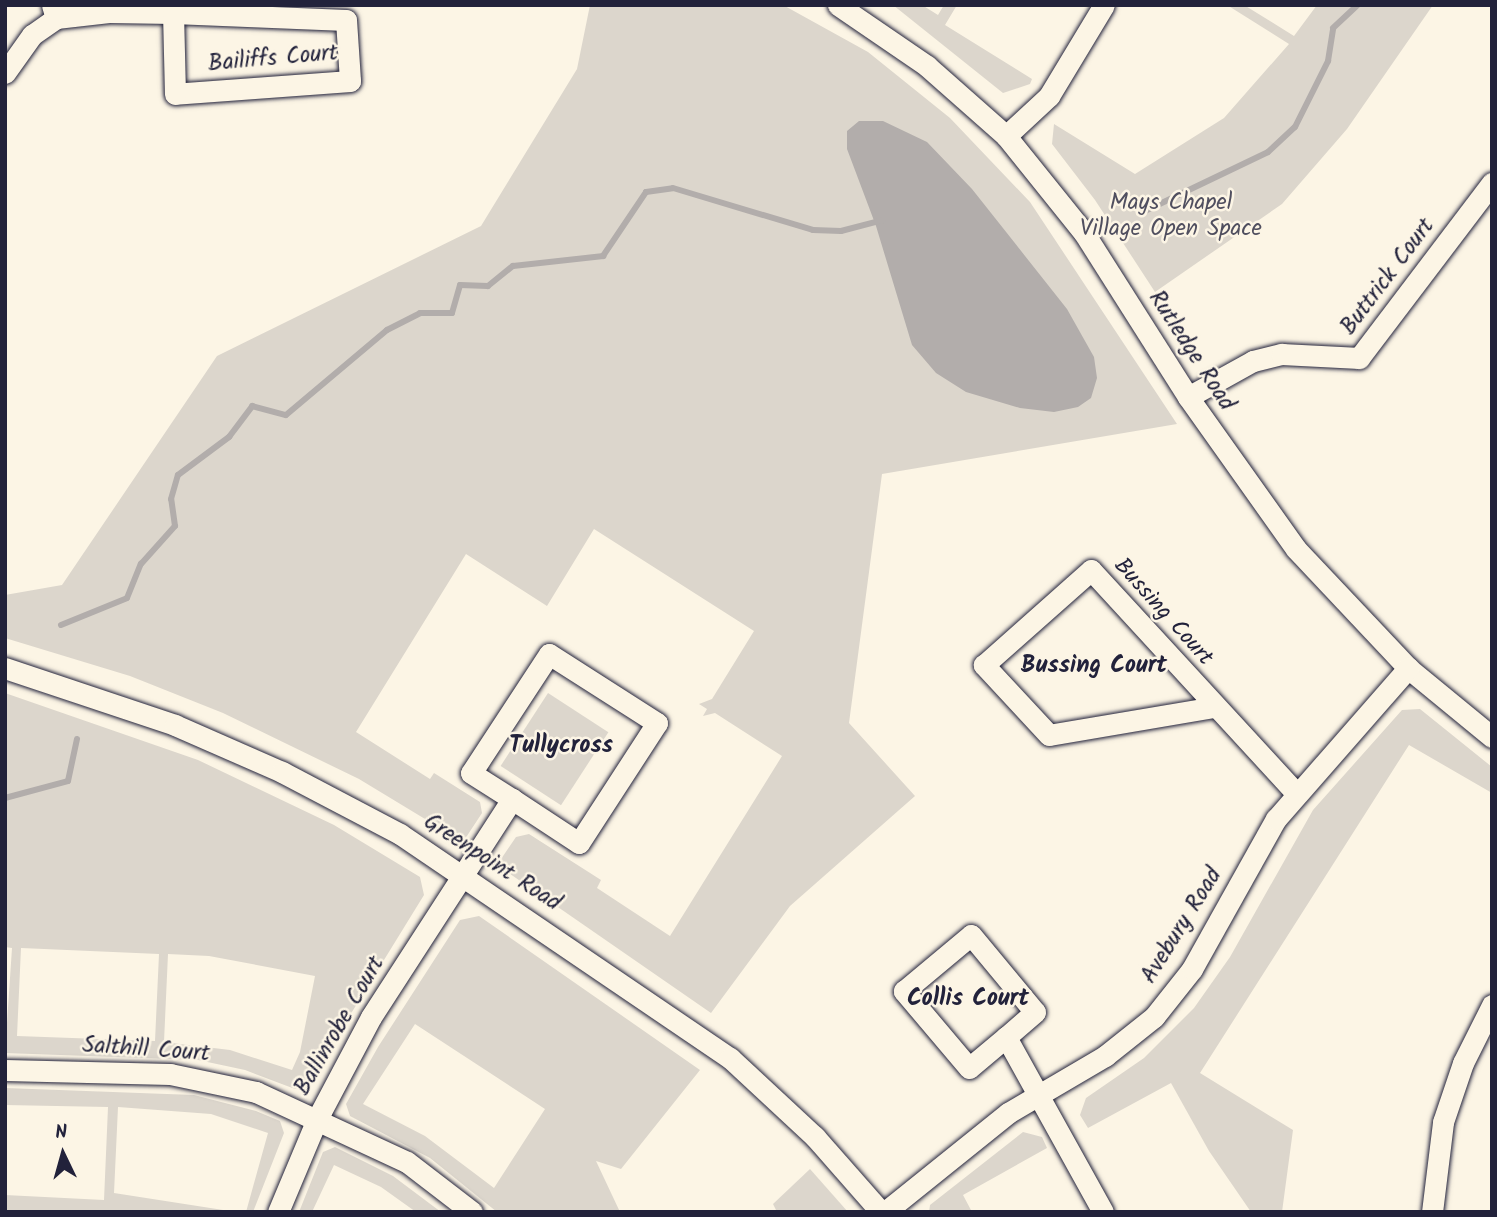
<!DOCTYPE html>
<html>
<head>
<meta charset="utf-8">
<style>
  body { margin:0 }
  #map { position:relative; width:1497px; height:1217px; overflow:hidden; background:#fcf5e5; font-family:Kalam,sans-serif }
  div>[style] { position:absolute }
  .green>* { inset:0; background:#dcd6cc; transform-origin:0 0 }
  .water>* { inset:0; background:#b2adab }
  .stream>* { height:6px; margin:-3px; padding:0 3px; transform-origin:3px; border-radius:3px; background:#b2adab }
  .roads { filter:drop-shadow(0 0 2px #22223b) drop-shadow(0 0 2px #22223b) }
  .minor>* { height:21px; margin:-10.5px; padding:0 10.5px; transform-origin:10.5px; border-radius:10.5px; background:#fcf5e5 }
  span { translate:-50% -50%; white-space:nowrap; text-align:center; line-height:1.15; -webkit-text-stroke:5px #fcf5e5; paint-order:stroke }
  .street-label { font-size:23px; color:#22223b }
  .park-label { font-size:23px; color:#504f5f }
  .neighbourhood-label { font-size:24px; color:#22223b; font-weight:700 }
  .frame { position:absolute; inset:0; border:7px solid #22223b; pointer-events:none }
  .north { position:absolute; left:28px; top:1119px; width:70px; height:70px; -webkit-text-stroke:5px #fcf5e5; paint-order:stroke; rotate:355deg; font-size:19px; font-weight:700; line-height:28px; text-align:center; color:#22223b }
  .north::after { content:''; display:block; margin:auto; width:24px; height:32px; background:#22223b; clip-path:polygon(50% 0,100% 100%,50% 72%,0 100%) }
</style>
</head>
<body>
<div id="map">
  <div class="green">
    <i style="clip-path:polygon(590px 5px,783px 5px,868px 52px,950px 118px,1030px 202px,1177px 424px,882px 474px,849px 723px,915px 796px,790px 906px,711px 1013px,497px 865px,516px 837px,529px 834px,601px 880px,597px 888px,670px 936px,782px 756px,715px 713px,703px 716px,707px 709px,699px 704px,712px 699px,754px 631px,594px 529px,547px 606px,466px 554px,356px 732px,430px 779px,434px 773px,480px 802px,482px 813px,463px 842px,359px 779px,223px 713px,130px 676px,5px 638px,5px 595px,62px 585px,217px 356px,481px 226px,577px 69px)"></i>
    <i style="clip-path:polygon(893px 5px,922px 5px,938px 15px,944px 5px,957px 5px,945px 25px,1032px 79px,1030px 84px,1003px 93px)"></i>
    <i style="clip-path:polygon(1227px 5px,1244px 5px,1294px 36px,1317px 5px,1433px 5px,1347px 129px,1282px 204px,1155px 292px,1095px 200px,1052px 144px,1054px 124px,1135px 174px,1224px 118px,1289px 44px)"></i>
    <i style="clip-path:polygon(evenodd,5px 693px,198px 760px,334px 825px,420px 877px,424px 895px,307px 1085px,295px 1089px,245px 1070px,198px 1060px,5px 1053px,12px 948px,5px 947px,5px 693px,21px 948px,159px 954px,155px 1041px,17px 1036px,21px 948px,5px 693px,168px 954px,209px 956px,315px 976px,300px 1052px,292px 1070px,230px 1050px,164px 1042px,168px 954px)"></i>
    <i style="left:548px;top:693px;width:72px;height:87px;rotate:33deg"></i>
    <i style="clip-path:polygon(1420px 709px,1492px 767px,1492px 793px,1409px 745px,1200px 1073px,1293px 1130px,1282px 1212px,1251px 1212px,1209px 1151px,1171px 1083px,1088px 1128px,1080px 1115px,1086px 1098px,1144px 1058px,1194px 1008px,1230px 957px,1313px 810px,1402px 710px)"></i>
    <i style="clip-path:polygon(evenodd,479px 916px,700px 1070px,621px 1169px,596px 1161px,620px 1212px,497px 1212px,430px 1158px,350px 1116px,346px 1104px,378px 1047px,460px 920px,479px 916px,415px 1024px,545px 1109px,494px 1188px,425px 1136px,363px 1104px,415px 1024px)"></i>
    <i style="clip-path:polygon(5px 1088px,194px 1095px,256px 1111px,280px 1121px,284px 1133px,253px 1212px,246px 1212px,268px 1133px,211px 1114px,118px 1107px,114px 1193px,236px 1212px,5px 1212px,5px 1195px,104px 1200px,108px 1107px,5px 1105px)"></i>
    <i style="clip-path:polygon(1023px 1132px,1042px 1137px,1047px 1148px,963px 1195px,972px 1212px,929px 1212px,930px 1205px)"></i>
    <i style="clip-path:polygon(335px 1147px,393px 1176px,441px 1212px,416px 1212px,381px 1187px,334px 1165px,312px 1212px,299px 1212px,323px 1152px)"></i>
    <i style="clip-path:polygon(810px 1169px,848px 1212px,777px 1212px,773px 1204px)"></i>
  </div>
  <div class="water">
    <i style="clip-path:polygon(859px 121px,883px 121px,927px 142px,972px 189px,1067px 309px,1094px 357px,1097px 378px,1091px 398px,1078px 407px,1054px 412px,1020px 408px,966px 392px,936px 373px,912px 345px,876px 226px,847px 149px,847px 131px)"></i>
  </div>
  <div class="stream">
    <i style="left:1145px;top:211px;width:136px;rotate:-25.6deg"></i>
    <i style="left:1268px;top:152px;width:37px;rotate:-43deg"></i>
    <i style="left:1295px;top:127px;width:74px;rotate:-63.4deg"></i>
    <i style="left:1328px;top:61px;width:33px;rotate:-81deg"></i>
    <i style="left:1333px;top:28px;width:34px;rotate:-43deg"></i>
    <i style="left:61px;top:625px;width:71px;rotate:-22.2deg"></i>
    <i style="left:127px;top:598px;width:37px;rotate:-68deg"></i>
    <i style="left:141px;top:564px;width:51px;rotate:-48.2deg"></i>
    <i style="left:175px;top:526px;width:27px;rotate:-98deg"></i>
    <i style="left:171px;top:499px;width:25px;rotate:-74deg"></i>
    <i style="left:178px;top:475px;width:64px;rotate:-36.7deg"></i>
    <i style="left:229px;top:437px;width:39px;rotate:-53deg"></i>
    <i style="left:252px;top:406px;width:35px;rotate:15deg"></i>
    <i style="left:286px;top:415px;width:132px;rotate:-40.1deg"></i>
    <i style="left:387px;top:330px;width:37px;rotate:-27deg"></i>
    <i style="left:420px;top:313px;width:32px"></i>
    <i style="left:452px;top:313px;width:29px;rotate:-74deg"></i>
    <i style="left:460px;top:285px;width:28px;rotate:2deg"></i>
    <i style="left:488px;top:286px;width:32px;rotate:-39deg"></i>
    <i style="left:513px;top:266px;width:91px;rotate:-6.3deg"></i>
    <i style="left:603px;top:256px;width:77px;rotate:-56.1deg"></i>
    <i style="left:646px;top:192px;width:27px;rotate:-8deg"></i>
    <i style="left:673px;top:188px;width:146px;rotate:16.7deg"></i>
    <i style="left:813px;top:230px;width:28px;rotate:2deg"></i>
    <i style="left:841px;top:231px;width:43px;rotate:-14.7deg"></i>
    <i style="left:5px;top:798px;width:65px;rotate:-15.1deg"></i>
    <i style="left:68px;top:781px;width:43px;rotate:-77.9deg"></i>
  </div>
  <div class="roads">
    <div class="minor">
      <i style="left:52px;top:5px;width:14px;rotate:73deg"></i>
      <i style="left:56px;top:18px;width:53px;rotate:-6.5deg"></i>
      <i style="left:109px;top:12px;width:64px;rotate:0.9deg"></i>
      <i style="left:173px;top:13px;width:173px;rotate:2.3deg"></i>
      <i style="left:346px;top:20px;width:61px;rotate:86.2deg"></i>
      <i style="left:350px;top:81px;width:175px;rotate:175.8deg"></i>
      <i style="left:175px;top:94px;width:81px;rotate:-91.4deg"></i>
      <i style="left:838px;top:5px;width:108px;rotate:34.4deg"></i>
      <i style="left:927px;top:66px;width:106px;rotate:41.5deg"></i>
      <i style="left:1006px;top:136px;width:124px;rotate:51.2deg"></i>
      <i style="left:1084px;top:233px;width:194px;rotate:57.6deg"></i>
      <i style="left:1188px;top:397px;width:186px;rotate:54.6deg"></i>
      <i style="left:1296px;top:549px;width:163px;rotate:46.7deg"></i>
      <i style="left:1408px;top:668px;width:109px;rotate:39.4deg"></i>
      <i style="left:5px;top:73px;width:47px;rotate:-54.6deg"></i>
      <i style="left:32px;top:35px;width:29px;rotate:-35deg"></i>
      <i style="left:1006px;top:136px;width:59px;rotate:-42.9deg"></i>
      <i style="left:1049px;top:96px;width:106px;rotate:-58.9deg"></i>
      <i style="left:1188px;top:397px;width:74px;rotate:-29deg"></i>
      <i style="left:1253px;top:361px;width:30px;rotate:-14deg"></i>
      <i style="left:1282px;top:354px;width:77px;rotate:3deg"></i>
      <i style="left:1359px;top:358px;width:220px;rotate:-52.8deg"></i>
      <i style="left:5px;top:668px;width:179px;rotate:18.5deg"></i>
      <i style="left:175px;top:725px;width:117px;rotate:23.7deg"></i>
      <i style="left:282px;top:772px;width:133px;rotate:27.7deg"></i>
      <i style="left:400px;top:834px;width:399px;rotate:34.2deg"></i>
      <i style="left:730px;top:1058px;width:116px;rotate:42.9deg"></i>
      <i style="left:815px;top:1137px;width:100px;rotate:48.7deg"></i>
      <i style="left:1214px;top:707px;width:167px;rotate:170.4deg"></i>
      <i style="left:1049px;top:735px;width:96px;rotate:-132.9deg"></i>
      <i style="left:984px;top:665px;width:143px;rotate:-41.6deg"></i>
      <i style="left:1091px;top:570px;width:303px;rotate:47.4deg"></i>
      <i style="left:1006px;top:1037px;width:48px;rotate:140deg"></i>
      <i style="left:969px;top:1068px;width:101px;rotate:-130.2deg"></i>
      <i style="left:904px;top:991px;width:87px;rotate:-39.9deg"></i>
      <i style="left:971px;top:935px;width:100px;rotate:50.3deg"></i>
      <i style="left:1035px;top:1012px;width:38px;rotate:139deg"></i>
      <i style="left:1006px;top:1037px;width:200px;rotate:61deg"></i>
      <i style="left:5px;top:1070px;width:165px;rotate:1.4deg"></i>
      <i style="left:170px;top:1074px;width:88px;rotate:11.8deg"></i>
      <i style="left:256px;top:1092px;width:166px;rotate:24.9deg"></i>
      <i style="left:407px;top:1162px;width:82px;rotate:37.6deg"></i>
      <i style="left:278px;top:1212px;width:101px;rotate:-67.2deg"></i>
      <i style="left:317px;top:1119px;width:115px;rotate:-62.1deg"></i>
      <i style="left:371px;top:1017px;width:260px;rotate:-57.1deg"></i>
      <i style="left:512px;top:799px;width:80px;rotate:33.3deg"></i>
      <i style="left:579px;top:843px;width:143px;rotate:-57deg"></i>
      <i style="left:657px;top:723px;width:128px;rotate:-147.4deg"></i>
      <i style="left:549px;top:654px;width:142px;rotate:123.2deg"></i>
      <i style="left:471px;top:773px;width:49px;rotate:32.4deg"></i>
      <i style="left:885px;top:1212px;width:158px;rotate:-38.8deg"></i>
      <i style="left:1008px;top:1113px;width:113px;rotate:-30.4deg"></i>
      <i style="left:1105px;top:1056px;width:63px;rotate:-38.5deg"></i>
      <i style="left:1154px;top:1017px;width:61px;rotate:-51.6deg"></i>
      <i style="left:1192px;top:969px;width:172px;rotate:-60.8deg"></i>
      <i style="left:1276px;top:819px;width:201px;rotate:-48.8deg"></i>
      <i style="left:1432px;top:1212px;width:91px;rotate:-83deg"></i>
      <i style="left:1443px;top:1122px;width:62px;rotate:-71.3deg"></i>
      <i style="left:1463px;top:1063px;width:65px;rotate:-63.4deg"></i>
    </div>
  </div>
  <div class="street-label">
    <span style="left:273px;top:59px;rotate:-5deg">Bailiffs Court</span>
    <span style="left:1388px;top:277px;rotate:-53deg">Buttrick Court</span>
    <span style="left:1191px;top:351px;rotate:57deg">Rutledge Road</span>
    <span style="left:1163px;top:612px;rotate:48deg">Bussing Court</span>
    <span style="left:492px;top:863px;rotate:33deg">Greenpoint Road</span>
    <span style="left:1182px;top:926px;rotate:-58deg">Avebury Road</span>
    <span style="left:340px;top:1026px;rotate:-60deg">Ballinrobe Court</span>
    <span style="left:146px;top:1050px;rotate:4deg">Salthill Court</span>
  </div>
  <div class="park-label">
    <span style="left:1171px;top:216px">Mays Chapel<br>Village Open Space</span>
  </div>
  <div class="neighbourhood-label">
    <span style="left:1094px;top:666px">Bussing Court</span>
    <span style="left:561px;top:746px">Tullycross</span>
    <span style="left:968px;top:999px">Collis Court</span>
  </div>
  <div class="frame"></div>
  <div class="north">N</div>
</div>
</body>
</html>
